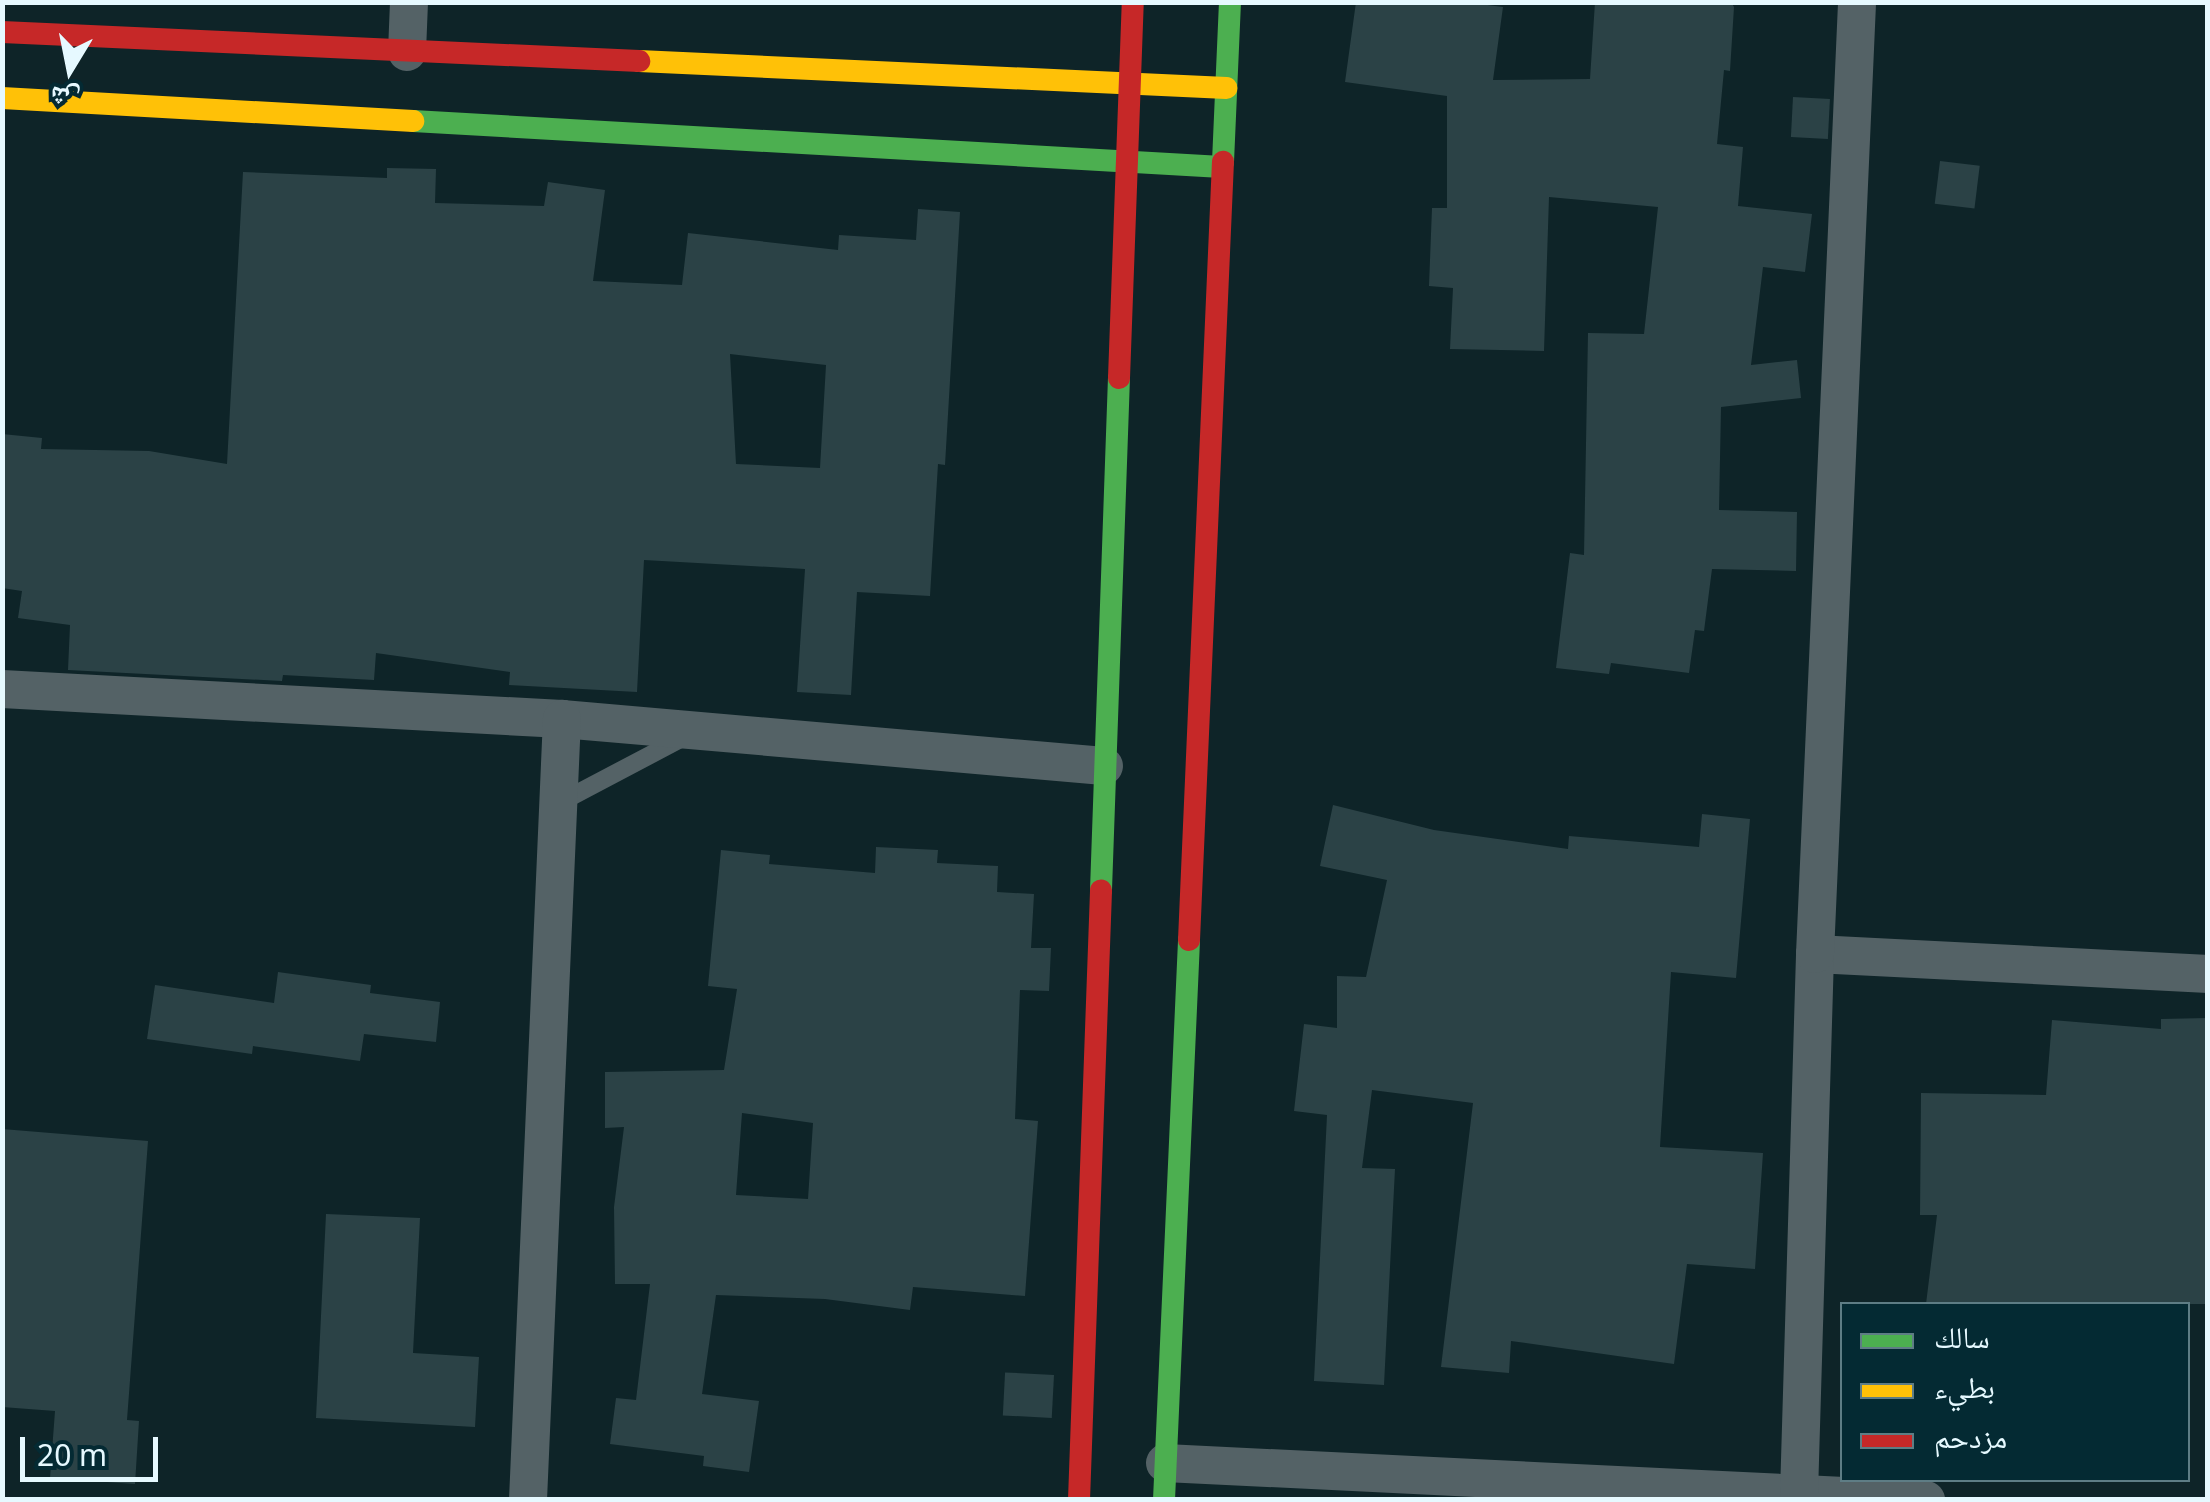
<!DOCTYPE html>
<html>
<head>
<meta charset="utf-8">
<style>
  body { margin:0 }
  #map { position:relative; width:2210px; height:1502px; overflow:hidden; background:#0e2428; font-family:"Noto Sans","Noto Naskh Arabic",sans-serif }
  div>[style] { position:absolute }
  .building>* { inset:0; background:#2b4246; transform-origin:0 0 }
  .lane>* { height:18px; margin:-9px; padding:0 9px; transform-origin:9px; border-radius:9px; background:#546266 }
  .street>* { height:38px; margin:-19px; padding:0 19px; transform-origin:19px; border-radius:19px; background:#546266 }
  .fast>* { height:22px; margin:-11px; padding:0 11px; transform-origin:11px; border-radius:11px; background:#4caf50 }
  .slow>* { height:22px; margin:-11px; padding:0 11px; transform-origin:11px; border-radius:11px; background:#ffc107 }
  .jam>* { height:22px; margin:-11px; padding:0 11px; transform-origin:11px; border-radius:11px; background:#c62828 }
  span { translate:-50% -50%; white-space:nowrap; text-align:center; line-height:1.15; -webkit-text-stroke:9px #042a33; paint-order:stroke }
  .frame { position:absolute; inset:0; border:5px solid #e6f9ff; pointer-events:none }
  .legend { position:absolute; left:1840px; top:1302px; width:350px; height:180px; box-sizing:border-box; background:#042a33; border:2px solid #5e7d85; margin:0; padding:12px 18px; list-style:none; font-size:30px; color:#e6f9ff }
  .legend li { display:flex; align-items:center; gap:20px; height:50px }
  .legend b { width:50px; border:2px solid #5e7d85 }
  .north { position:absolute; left:20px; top:20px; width:100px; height:100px; -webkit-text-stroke:8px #042a33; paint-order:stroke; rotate:190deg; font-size:28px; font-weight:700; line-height:40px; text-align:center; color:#e6f9ff }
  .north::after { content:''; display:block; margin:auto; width:35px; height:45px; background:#e6f9ff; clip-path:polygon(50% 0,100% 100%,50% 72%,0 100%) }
  .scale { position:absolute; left:20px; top:1437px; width:138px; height:45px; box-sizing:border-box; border:5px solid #e6f9ff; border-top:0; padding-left:12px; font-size:30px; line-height:35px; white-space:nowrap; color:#e6f9ff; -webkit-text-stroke:8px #042a33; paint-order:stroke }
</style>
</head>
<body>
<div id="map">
  <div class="building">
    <i style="clip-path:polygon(1356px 2px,1464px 2px,1503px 7px,1493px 80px,1590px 79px,1595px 2px,1731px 2px,1734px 7px,1730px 71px,1724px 70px,1717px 144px,1743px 147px,1738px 206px,1812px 214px,1805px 272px,1763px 267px,1751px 365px,1797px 360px,1801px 398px,1721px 407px,1719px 510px,1797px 512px,1796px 571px,1712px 569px,1704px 631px,1695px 630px,1689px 673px,1611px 663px,1609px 674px,1556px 668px,1570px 553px,1584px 555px,1588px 333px,1644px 334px,1658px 207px,1549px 197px,1544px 351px,1450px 349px,1453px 288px,1429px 286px,1432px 208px,1447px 208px,1447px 96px,1345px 82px)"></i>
    <i style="left:1793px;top:97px;width:37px;height:40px;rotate:3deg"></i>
    <i style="left:1940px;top:161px;width:40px;height:43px;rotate:7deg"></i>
    <i style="clip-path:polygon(evenodd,387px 168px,436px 169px,435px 203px,544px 206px,548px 182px,605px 190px,593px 281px,682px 285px,688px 233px,838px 250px,839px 235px,916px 240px,918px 209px,960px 212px,945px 465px,938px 464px,930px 596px,857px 592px,851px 695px,797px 692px,805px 569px,644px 560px,637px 692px,509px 685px,510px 672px,376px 653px,374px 680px,283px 675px,282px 681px,68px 670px,70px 625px,18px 618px,22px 591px,2px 588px,2px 434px,42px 438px,41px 449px,149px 451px,227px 464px,243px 172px,387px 178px,387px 168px,730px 354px,826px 365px,820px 468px,736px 464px,730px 354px)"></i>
    <i style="clip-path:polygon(1333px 805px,1434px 830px,1568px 849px,1569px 836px,1699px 847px,1702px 814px,1750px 819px,1736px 978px,1671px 972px,1660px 1147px,1763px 1153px,1755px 1269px,1687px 1264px,1674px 1364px,1511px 1341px,1509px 1373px,1441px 1367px,1473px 1103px,1372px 1090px,1362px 1168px,1395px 1169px,1384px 1385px,1314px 1381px,1327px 1115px,1294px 1111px,1304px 1024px,1337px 1028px,1337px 976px,1366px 977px,1387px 880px,1320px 866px)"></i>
    <i style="clip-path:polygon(evenodd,876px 847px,938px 850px,937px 863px,998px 866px,997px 892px,1034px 894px,1031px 948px,1051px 948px,1049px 991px,1020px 990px,1015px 1119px,1038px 1121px,1025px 1296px,913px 1287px,910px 1310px,825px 1299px,716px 1295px,702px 1394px,759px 1401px,749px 1472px,703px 1466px,704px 1456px,610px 1444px,616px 1398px,636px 1400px,650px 1284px,615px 1284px,614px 1207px,624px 1127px,605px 1128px,605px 1072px,724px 1070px,737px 989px,708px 986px,721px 850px,770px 855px,769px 864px,875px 873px,876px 847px,742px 1113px,813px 1123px,808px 1199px,736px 1195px,742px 1113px)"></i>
    <i style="clip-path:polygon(278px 972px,371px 985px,370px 993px,440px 1002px,436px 1042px,364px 1034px,360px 1061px,253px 1046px,252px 1054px,147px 1039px,155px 985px,274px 1003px)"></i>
    <i style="clip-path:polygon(2208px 1018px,2208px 1304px,1926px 1304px,1937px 1215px,1920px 1215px,1921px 1093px,2046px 1095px,2052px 1020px,2161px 1029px,2161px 1019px)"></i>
    <i style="clip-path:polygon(2px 1129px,148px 1141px,127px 1420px,139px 1421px,135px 1484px,50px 1478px,55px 1411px,2px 1407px)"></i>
    <i style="clip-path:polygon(326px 1214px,420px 1218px,413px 1353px,479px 1357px,475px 1427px,316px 1418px)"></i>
    <i style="left:1054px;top:1375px;width:43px;height:49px;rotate:93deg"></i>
  </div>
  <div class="lane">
    <i style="left:559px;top:803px;width:144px;rotate:-27.8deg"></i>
  </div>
  <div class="street">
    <i style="left:407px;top:52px;width:50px;rotate:-87.7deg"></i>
    <i style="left:2px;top:689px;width:561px;rotate:3.07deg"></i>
    <i style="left:562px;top:719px;width:544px;rotate:4.96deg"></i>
    <i style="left:1815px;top:954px;width:394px;rotate:2.9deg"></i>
    <i style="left:1165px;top:1463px;width:762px;rotate:2.78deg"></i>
    <i style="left:1799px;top:1494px;width:540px;rotate:-88.3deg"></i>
    <i style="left:1815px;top:954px;width:953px;rotate:-87.47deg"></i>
    <i style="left:528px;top:1500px;width:782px;rotate:-87.51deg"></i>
  </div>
  <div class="fast">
    <i style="left:413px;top:121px;width:810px;rotate:3.25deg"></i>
    <i style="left:1223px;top:162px;width:160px;rotate:-87.5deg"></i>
    <i style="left:1101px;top:890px;width:512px;rotate:-87.99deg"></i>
    <i style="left:1164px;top:1500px;width:561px;rotate:-87.44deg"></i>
  </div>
  <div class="slow">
    <i style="left:639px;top:61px;width:588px;rotate:2.63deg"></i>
    <i style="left:2px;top:98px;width:412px;rotate:3.2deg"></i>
  </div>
  <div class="jam">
    <i style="left:2px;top:32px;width:638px;rotate:2.61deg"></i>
    <i style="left:1119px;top:378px;width:376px;rotate:-87.9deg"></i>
    <i style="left:1189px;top:940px;width:779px;rotate:-87.5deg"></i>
    <i style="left:1079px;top:1500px;width:610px;rotate:-87.93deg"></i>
  </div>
  <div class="frame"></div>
  <ul class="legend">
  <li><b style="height:12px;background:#4caf50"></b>سالك</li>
  <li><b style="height:12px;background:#ffc107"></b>بطيء</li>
  <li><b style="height:12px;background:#c62828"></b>مزدحم</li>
  </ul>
  <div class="north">ش</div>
  <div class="scale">20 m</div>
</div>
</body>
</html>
